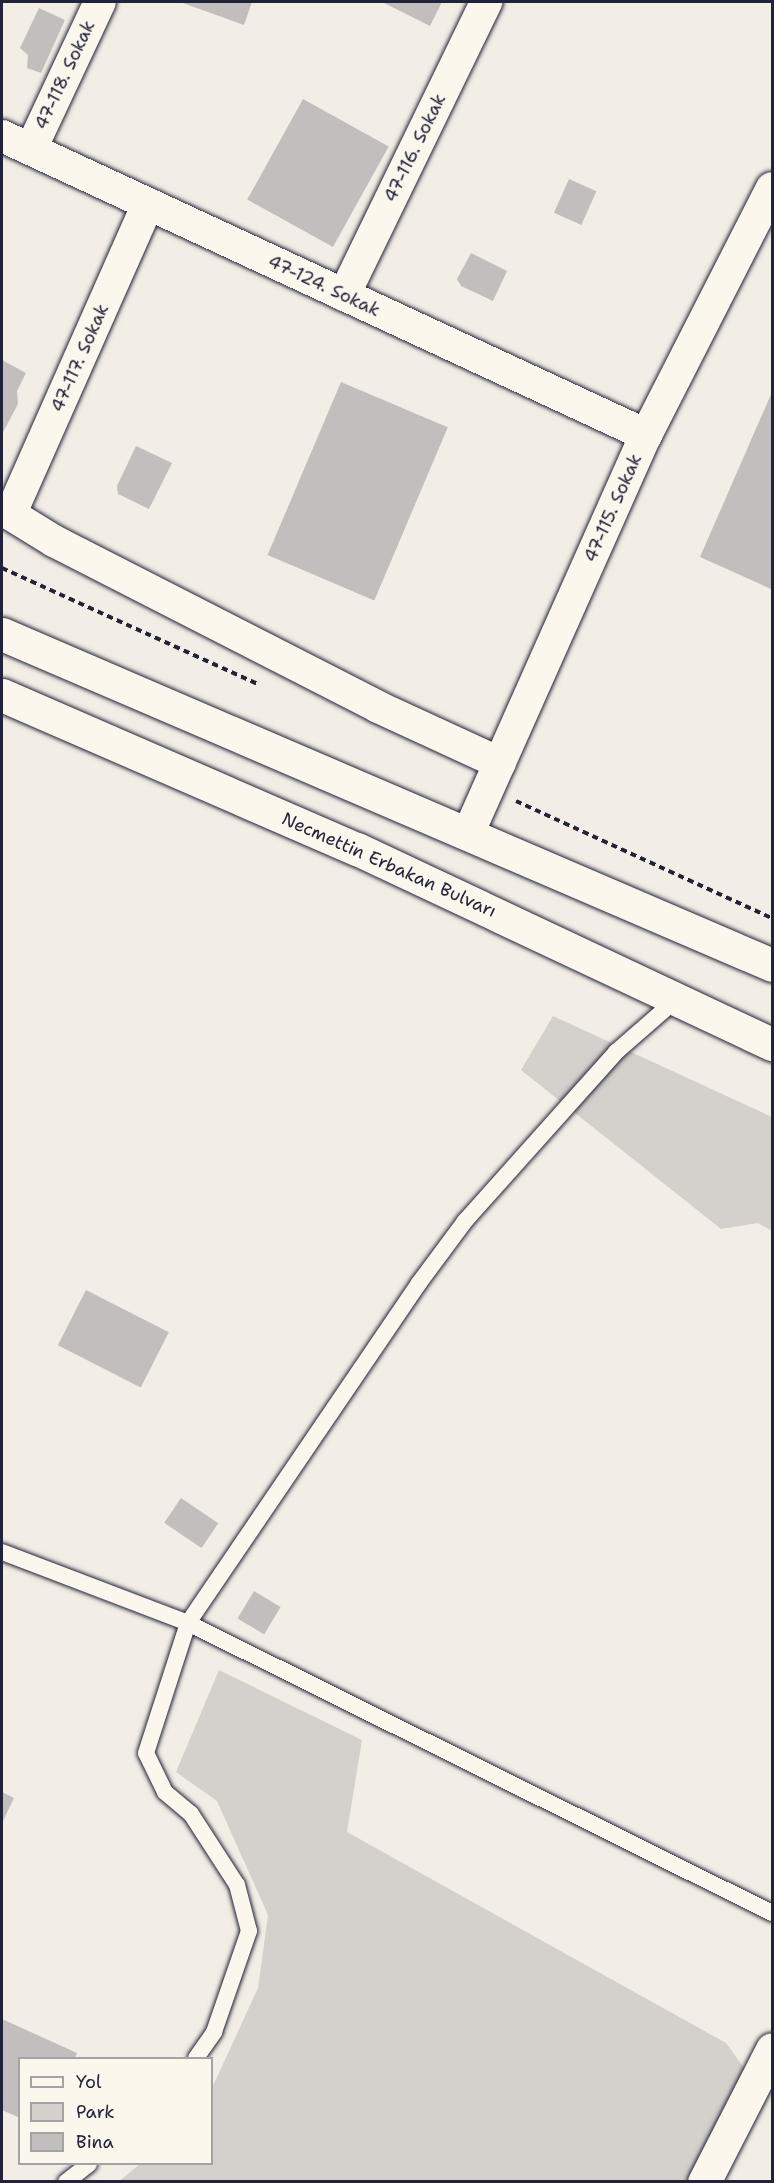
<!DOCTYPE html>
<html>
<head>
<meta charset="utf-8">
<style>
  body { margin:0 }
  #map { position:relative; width:774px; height:2183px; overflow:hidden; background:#f2eee5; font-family:"Shantell Sans",sans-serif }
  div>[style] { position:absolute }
  .green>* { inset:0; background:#d4d1cc }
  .building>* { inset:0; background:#c2bebe; transform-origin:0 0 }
  .path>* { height:4px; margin-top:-2px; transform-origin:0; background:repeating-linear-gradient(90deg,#22223b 0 6px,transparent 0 10.5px) }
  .roads { filter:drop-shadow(0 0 2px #22223b) drop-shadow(0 0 2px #22223b) }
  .lane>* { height:16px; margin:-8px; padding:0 8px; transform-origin:8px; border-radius:8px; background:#fbf7ec }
  .street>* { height:32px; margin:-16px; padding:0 16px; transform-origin:16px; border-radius:16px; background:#fbf7ec }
  .secondary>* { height:33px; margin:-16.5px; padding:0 16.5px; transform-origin:16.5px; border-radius:16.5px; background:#fbf7ec }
  .primary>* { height:33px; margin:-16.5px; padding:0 16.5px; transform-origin:16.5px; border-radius:16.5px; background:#fbf7ec }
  span { translate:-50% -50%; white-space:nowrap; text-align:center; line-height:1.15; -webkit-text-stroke:4.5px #fbf7ec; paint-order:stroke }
  .street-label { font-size:18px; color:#22223b }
  .frame { position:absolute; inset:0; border:3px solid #22223b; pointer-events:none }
  .legend { position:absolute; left:18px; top:2057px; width:195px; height:108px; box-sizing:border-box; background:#fbf7ec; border:2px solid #a4a2a5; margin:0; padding:8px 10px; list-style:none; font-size:18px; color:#22223b }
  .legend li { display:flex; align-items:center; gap:12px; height:30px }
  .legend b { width:30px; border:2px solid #a4a2a5 }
</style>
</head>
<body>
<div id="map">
  <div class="green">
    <i style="clip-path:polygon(553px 1016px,772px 1117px,772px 1231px,758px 1223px,721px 1229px,521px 1070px)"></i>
    <i style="clip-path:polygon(219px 1670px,362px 1740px,347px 1832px,726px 2043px,753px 2080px,701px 2181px,118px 2182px,140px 2164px,212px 2164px,212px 2088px,258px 1988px,268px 1915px,217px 1801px,176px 1772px)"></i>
  </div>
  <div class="building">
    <i style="clip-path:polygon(180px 2px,252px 2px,244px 25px)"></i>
    <i style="clip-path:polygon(382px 2px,442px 2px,430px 26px)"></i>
    <i style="clip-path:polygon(39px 8px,65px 20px,41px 73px,27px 68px,28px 55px,20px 48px)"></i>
    <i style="left:303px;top:99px;width:98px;height:115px;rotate:29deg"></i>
    <i style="left:569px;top:179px;width:30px;height:37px;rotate:24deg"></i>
    <i style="clip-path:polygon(471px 253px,507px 271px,493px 301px,461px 286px,457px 279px)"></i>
    <i style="clip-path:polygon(2px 360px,26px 373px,17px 391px,18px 404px,2px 434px)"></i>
    <i style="left:341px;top:382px;width:116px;height:188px;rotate:23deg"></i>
    <i style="clip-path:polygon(772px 392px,772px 584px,771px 589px,700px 557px)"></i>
    <i style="clip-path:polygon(136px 446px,172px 463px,149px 509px,118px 494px,117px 486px)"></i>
    <i style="left:86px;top:1290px;width:93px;height:62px;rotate:27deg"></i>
    <i style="left:181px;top:1498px;width:45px;height:30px;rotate:34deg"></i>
    <i style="left:254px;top:1591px;width:31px;height:32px;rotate:31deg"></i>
    <i style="clip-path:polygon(2px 1792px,14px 1798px,2px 1823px)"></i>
    <i style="clip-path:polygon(2px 2019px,77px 2053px,75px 2058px,20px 2058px,20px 2118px,2px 2110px)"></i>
  </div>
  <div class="path">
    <i style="left:2px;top:568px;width:281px;rotate:24.4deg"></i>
    <i style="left:516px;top:801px;width:281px;rotate:24.6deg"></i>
  </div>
  <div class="roads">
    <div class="lane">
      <i style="left:2px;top:1552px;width:199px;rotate:20.9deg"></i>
      <i style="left:188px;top:1623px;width:652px;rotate:26.41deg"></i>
      <i style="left:196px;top:2058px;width:32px;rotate:-55deg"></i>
      <i style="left:214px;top:2032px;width:107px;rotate:-70.9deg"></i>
      <i style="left:249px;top:1931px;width:48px;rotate:-104.6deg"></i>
      <i style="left:237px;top:1885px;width:85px;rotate:-122.9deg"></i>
      <i style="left:191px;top:1814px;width:34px;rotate:-140deg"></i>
      <i style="left:165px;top:1792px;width:43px;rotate:-116deg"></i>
      <i style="left:146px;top:1753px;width:137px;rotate:-72.1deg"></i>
      <i style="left:188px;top:1623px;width:411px;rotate:-55.8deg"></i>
      <i style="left:419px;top:1283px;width:77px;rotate:-53.4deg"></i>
      <i style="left:465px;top:1221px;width:227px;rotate:-48.2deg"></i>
      <i style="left:616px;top:1052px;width:84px;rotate:-41.1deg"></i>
      <i style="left:66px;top:2182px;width:29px;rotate:-38deg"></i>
    </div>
    <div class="street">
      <i style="left:2px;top:136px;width:710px;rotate:24.9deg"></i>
      <i style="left:31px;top:149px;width:162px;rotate:-64.9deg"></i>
      <i style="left:344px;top:295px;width:326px;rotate:-64.1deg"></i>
      <i style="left:2px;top:509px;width:61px;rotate:31.6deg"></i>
      <i style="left:54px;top:541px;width:364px;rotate:27.1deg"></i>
      <i style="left:378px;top:707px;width:134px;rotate:24.7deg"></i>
      <i style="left:11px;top:513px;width:338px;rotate:-66.1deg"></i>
      <i style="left:468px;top:834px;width:437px;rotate:-66deg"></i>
      <i style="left:646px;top:435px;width:277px;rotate:-63deg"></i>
    </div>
    <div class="secondary">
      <i style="left:704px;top:2182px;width:149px;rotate:-62.9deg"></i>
    </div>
    <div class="primary">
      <i style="left:2px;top:634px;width:838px;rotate:23.26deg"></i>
      <i style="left:2px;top:695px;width:387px;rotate:23.5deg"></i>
      <i style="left:357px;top:849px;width:459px;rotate:25.2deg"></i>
    </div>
  </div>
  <div class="street-label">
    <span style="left:65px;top:75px;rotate:-65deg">47-118. Sokak</span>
    <span style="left:415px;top:148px;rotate:-64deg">47-116. Sokak</span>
    <span style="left:324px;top:286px;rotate:25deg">47-124. Sokak</span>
    <span style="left:80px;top:358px;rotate:-66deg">47-117. Sokak</span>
    <span style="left:613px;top:508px;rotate:-66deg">47-115. Sokak</span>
    <span style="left:389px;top:865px;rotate:24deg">Necmettin Erbakan Bulvarı</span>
  </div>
  <div class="frame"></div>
  <ul class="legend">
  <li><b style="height:8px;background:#fbf7ec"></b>Yol</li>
  <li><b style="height:16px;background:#d4d1cc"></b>Park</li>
  <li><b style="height:16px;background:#c2bebe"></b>Bina</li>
  </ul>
</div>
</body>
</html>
